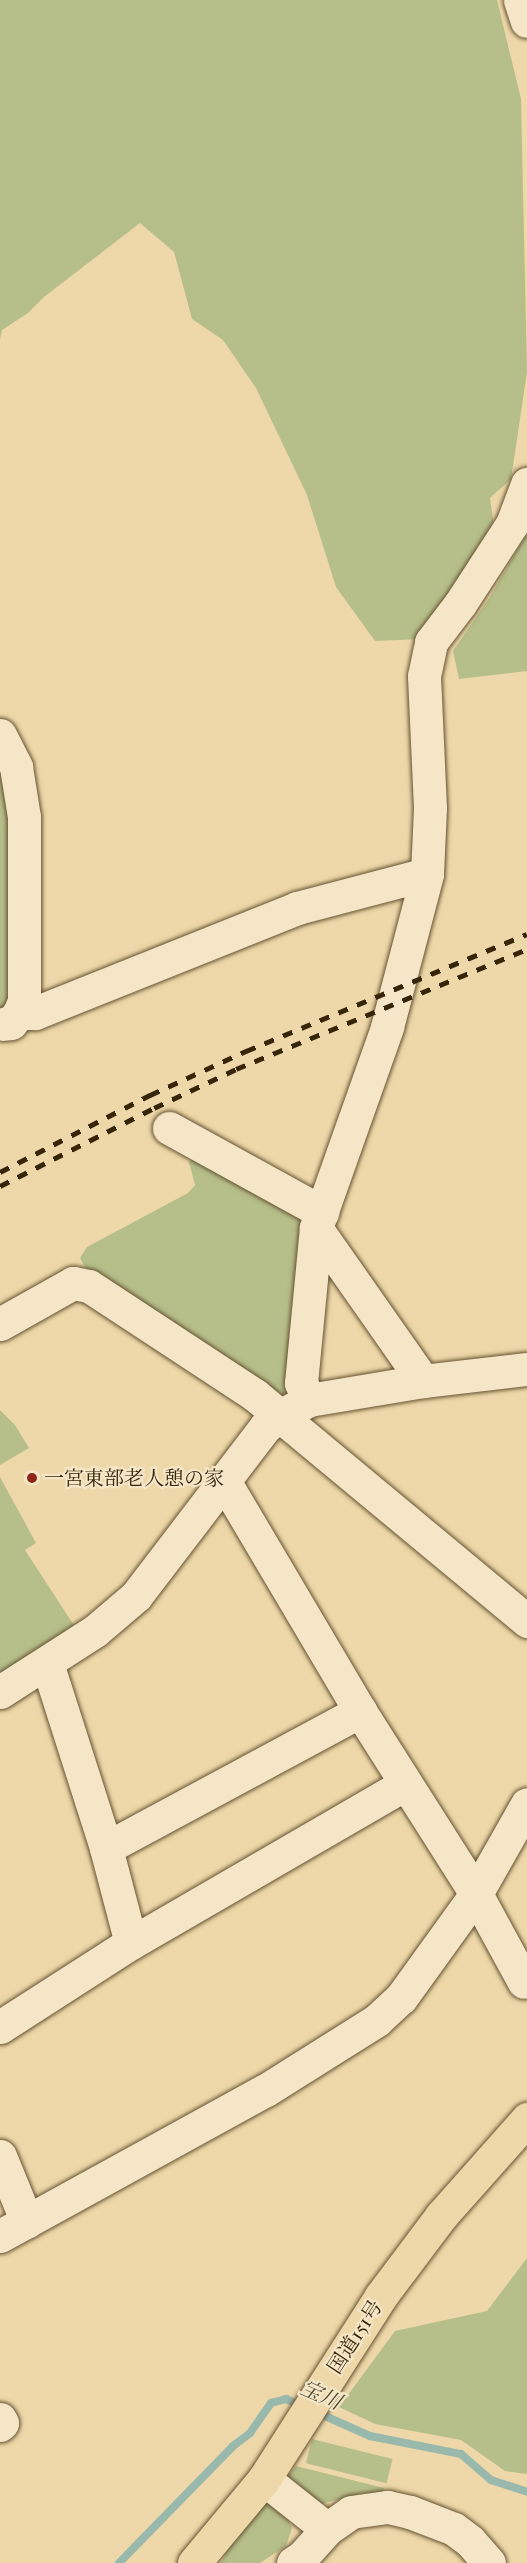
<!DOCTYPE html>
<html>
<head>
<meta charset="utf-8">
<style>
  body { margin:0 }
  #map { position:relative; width:527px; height:2563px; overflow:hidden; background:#eed8a9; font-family:"IM FELL French Canon","Noto Serif JP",serif }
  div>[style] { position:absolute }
  .green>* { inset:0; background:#b6bf8a; transform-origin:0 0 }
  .stream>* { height:8px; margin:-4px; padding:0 4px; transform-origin:4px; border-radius:4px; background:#9ab9ad }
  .roads { filter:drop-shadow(0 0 2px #655232) drop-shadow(0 0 2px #655232) }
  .minor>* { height:33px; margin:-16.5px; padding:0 16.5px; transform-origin:16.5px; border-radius:16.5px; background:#f4e6c7 }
  .highway>* { height:33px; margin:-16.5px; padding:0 16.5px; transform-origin:16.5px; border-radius:16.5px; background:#eed8a9 }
  .rail>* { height:4.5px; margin-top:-2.25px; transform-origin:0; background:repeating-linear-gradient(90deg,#37250a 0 10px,transparent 0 20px) }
  .dots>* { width:16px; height:16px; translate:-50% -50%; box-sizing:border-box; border:3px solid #f4e6c7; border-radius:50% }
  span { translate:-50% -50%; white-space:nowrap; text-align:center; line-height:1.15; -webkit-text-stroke:4.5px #f4e6c7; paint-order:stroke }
  .poi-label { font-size:20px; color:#37250a }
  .left { translate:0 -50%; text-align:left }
  .street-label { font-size:20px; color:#37250a }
  .water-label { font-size:21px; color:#504a33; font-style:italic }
</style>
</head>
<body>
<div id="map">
  <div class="green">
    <i style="clip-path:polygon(0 0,497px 0,521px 99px,527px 372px,511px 479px,490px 498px,494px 526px,422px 639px,375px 641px,336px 587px,307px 495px,256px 388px,223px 340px,192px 319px,174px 252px,140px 223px,44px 297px,28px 313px,2px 330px,0 339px)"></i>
    <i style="clip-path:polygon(527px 533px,527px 671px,459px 679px,453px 651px,490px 597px)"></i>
    <i style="clip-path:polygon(0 765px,5px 775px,14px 946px,11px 1002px,0 1010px)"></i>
    <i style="clip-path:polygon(197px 1157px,305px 1213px,297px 1391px,284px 1404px,87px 1271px,80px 1258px,87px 1247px,188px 1193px,195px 1185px,189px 1162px)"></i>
    <i style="clip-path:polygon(0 1410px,15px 1425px,29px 1448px,0 1465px)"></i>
    <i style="clip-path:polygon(0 1477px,36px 1543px,25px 1550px,75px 1627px,0 1674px)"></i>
    <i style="clip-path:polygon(527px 2258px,527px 2474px,505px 2471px,461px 2440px,375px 2424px,339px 2407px,395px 2331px,487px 2311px)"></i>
    <i style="left:312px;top:2439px;width:83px;height:25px;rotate:14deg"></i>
    <i style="clip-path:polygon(296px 2466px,384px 2488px,382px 2494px,364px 2493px,321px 2504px,286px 2479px)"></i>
    <i style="clip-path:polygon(265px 2500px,287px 2519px,292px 2528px,286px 2546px,260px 2563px,221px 2563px,254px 2501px)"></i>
  </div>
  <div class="stream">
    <i style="left:316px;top:2412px;width:59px;rotate:24deg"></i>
    <i style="left:370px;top:2436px;width:93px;rotate:11.2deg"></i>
    <i style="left:461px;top:2454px;width:40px;rotate:41deg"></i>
    <i style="left:491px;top:2480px;width:38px;rotate:18deg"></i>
    <i style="left:119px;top:2563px;width:163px;rotate:-45.7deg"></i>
    <i style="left:233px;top:2446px;width:21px;rotate:-37deg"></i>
    <i style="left:250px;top:2433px;width:37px;rotate:-55deg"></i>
    <i style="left:271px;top:2403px;width:16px;rotate:-15deg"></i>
    <i style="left:286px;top:2399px;width:17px;rotate:24deg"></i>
  </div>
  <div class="roads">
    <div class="minor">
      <i style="left:520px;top:0;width:22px;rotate:72deg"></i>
      <i style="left:0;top:735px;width:36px;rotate:63deg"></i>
      <i style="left:16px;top:767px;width:51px;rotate:80.9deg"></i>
      <i style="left:24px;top:817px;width:184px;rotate:90deg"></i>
      <i style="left:24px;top:1001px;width:13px;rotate:113deg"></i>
      <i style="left:19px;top:1013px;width:13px;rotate:129deg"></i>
      <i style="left:11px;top:1023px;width:8px;rotate:173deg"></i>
      <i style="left:19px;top:1013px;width:16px"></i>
      <i style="left:35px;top:1013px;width:282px;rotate:-21.8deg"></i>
      <i style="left:297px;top:908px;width:134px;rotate:-14.7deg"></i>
      <i style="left:169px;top:1128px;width:175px;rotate:28.8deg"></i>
      <i style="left:316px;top:1228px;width:187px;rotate:55deg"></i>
      <i style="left:0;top:1324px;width:84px;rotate:-29.3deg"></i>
      <i style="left:73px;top:1283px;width:16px;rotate:11deg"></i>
      <i style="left:89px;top:1286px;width:199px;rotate:33.3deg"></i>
      <i style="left:255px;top:1395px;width:354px;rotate:39.7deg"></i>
      <i style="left:309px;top:1400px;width:19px;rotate:-115deg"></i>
      <i style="left:301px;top:1383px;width:156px;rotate:-84.5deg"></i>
      <i style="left:316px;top:1228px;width:213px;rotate:-70.5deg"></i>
      <i style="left:387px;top:1027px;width:158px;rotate:-75.3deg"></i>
      <i style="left:427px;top:874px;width:66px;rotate:-87.4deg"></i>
      <i style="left:430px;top:808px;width:132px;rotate:-92.6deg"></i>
      <i style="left:424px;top:676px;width:35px;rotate:-78deg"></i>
      <i style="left:431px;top:642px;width:48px;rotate:-52.7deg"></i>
      <i style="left:460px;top:604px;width:95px;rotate:-57deg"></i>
      <i style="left:512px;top:524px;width:43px;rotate:-69.4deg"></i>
      <i style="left:220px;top:1484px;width:12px;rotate:35deg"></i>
      <i style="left:230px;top:1491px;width:256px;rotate:59.4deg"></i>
      <i style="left:360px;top:1711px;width:217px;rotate:57.6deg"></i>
      <i style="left:476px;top:1894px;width:100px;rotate:61.4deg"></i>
      <i style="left:47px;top:1663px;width:194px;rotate:72.3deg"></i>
      <i style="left:106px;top:1848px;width:98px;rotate:75.3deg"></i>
      <i style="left:0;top:1692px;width:113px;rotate:-32.7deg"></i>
      <i style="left:95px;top:1631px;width:54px;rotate:-40.5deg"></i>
      <i style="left:136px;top:1596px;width:213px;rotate:-52.6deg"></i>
      <i style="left:265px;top:1427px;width:19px;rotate:-36deg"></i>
      <i style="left:280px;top:1416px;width:33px;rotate:-29deg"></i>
      <i style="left:309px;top:1400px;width:116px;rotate:-9.5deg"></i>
      <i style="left:423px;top:1381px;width:105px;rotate:-6.6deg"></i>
      <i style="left:106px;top:1848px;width:289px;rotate:-28.3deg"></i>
      <i style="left:0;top:2027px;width:156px;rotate:-32.7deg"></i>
      <i style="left:131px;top:1943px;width:317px;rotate:-30.1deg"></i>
      <i style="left:0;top:2156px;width:71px;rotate:67.8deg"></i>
      <i style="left:0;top:2236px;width:303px;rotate:-28.8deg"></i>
      <i style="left:266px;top:2090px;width:131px;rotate:-32.2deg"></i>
      <i style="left:377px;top:2020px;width:33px;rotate:-43deg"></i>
      <i style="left:401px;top:1998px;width:128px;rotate:-54.2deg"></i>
      <i style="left:476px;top:1894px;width:103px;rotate:-60.5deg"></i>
      <i style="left:0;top:2419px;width:4px;rotate:63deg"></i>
      <i style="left:2px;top:2423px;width:3px;rotate:135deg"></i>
      <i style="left:264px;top:2479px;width:80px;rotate:38.4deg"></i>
      <i style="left:293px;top:2563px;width:11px;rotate:-34deg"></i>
      <i style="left:302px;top:2557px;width:38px;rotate:-48deg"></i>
      <i style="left:327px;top:2529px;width:29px;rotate:-35deg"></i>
      <i style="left:351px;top:2512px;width:37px;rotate:-8deg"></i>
      <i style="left:388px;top:2507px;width:23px;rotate:13deg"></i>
      <i style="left:410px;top:2512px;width:47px;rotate:21.1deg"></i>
      <i style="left:454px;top:2529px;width:20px;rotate:37deg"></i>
      <i style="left:470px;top:2541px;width:29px;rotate:49deg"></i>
    </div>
    <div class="highway">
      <i style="left:194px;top:2563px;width:109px;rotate:-50.2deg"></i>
      <i style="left:264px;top:2479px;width:217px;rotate:-57.4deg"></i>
      <i style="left:381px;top:2296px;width:100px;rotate:-53.1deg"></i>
      <i style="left:441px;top:2216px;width:130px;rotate:-48.4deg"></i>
    </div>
  </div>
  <div class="rail">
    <i style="left:0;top:1172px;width:169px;rotate:-27.2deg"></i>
    <i style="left:150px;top:1095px;width:106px;rotate:-24.6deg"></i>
    <i style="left:246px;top:1051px;width:304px;rotate:-22.6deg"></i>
    <i style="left:0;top:1186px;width:173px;rotate:-26.9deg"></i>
    <i style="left:154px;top:1108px;width:91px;rotate:-25.4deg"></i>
    <i style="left:236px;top:1069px;width:315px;rotate:-22.4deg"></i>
  </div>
  <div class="dots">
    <i style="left:32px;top:1478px;background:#8f2418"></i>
  </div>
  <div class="poi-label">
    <span class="left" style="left:44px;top:1478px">一宮東部老人憩の家</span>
  </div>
  <div class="street-label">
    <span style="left:355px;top:2337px;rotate:-57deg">国道151号</span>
  </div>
  <div class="water-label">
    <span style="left:321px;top:2395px;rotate:24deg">宝川</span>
  </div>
</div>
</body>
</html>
